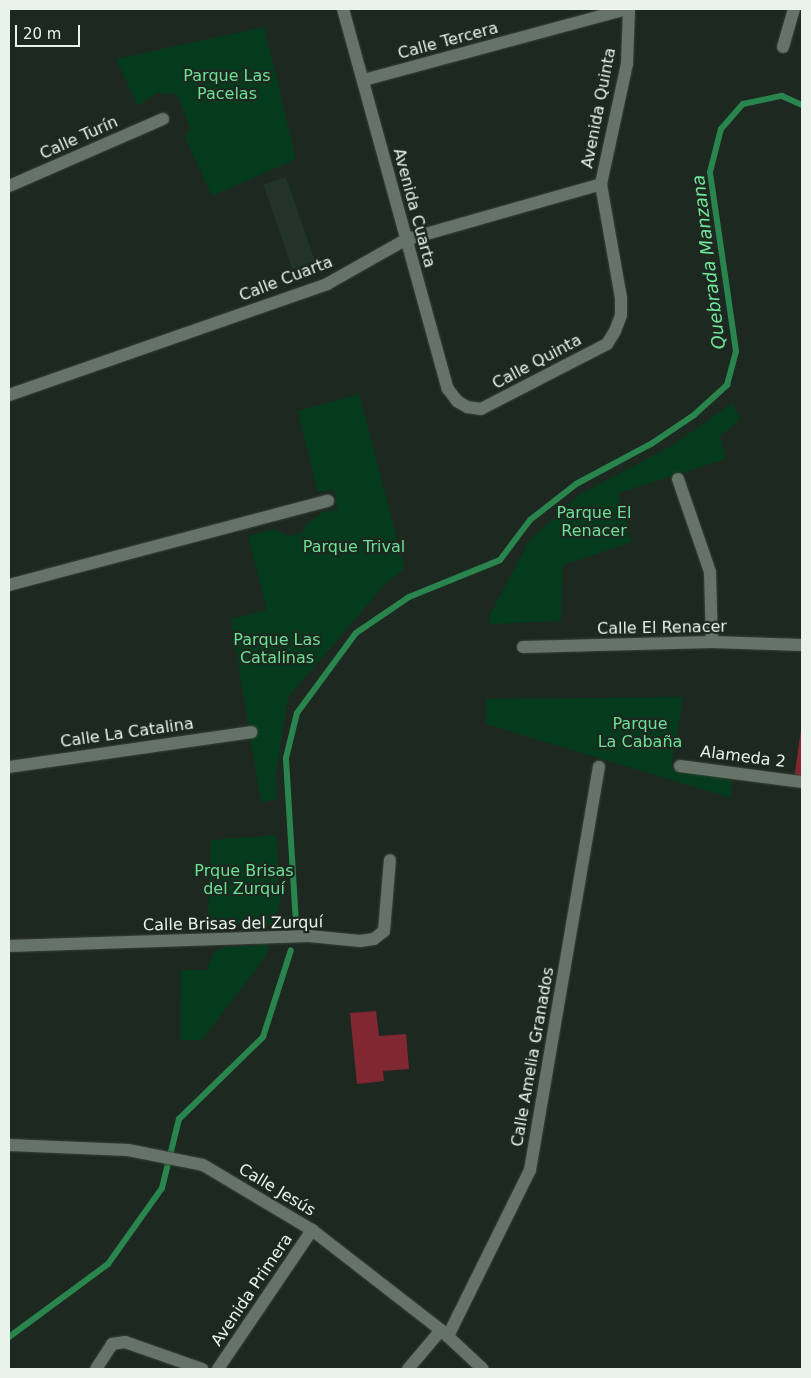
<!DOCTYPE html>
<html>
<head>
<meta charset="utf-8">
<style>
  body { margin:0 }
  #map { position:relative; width:811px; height:1378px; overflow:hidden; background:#1d2820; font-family:"DejaVu Sans",sans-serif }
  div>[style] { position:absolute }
  .built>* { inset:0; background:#223327; transform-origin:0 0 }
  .green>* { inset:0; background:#053b1d }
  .stream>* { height:6px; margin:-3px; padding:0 3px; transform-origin:3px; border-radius:3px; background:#29854d }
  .building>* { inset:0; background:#802731 }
  .roads { filter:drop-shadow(0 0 1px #39423b) drop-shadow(0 0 1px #39423b) }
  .minor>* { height:12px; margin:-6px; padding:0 6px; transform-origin:6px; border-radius:6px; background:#657369 }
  span { translate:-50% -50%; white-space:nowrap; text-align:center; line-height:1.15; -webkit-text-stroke:4.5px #1d2820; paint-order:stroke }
  .street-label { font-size:16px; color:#eaf2ec }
  .park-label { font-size:16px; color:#6ce094 }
  .water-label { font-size:18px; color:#71e599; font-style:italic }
  .frame { position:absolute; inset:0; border:10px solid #eaf2ec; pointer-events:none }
  .scale { position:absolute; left:15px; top:25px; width:65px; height:22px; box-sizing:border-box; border:2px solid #eaf2ec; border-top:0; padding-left:6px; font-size:15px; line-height:18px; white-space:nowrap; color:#eaf2ec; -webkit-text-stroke:4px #1d2820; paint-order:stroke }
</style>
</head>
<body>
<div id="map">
  <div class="built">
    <i style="left:286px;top:177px;width:89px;height:24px;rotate:71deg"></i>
  </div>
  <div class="green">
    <i style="clip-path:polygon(264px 27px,296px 159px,212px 196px,185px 137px,190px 128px,177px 94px,157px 93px,138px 106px,116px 59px)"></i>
    <i style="clip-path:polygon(359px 394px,405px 569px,387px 582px,288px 697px,276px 774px,276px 800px,261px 802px,231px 619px,267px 610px,248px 536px,274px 529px,288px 536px,302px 533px,306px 525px,323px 512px,338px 509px,333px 489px,318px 492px,298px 411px)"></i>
    <i style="clip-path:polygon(733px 403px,740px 420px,720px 436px,726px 459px,618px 493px,632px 542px,563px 565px,561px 621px,489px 624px,490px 615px,529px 541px,580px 494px,668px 448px)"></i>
    <i style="clip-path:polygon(683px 697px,671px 769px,732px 778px,731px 798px,486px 724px,486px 699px)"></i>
    <i style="clip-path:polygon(276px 835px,280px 905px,274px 924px,208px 924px,211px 840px)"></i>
    <i style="clip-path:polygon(269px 945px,266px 956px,202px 1040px,180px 1040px,181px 970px,207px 970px,213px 953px,225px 947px)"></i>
  </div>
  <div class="stream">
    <i style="left:296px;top:923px;width:165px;rotate:-93.5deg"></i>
    <i style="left:286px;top:758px;width:46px;rotate:-76.3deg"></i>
    <i style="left:297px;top:713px;width:99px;rotate:-53.6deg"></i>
    <i style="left:356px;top:633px;width:64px;rotate:-34.2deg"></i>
    <i style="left:409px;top:597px;width:98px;rotate:-22.1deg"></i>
    <i style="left:500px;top:560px;width:50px;rotate:-53.1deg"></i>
    <i style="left:530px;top:520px;width:58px;rotate:-38deg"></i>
    <i style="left:576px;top:484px;width:85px;rotate:-28.1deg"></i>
    <i style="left:651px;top:444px;width:52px;rotate:-34deg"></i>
    <i style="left:694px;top:415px;width:45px;rotate:-42.3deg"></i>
    <i style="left:727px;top:385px;width:35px;rotate:-75deg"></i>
    <i style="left:736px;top:351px;width:181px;rotate:-98.3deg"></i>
    <i style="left:710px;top:172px;width:44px;rotate:-75.7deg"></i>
    <i style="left:721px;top:129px;width:33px;rotate:-49deg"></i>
    <i style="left:743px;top:104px;width:40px;rotate:-12deg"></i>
    <i style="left:782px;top:96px;width:22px;rotate:24deg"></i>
    <i style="left:9px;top:1337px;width:123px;rotate:-36.4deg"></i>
    <i style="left:108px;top:1264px;width:93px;rotate:-54.6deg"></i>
    <i style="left:162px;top:1188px;width:71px;rotate:-76.2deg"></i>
    <i style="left:179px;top:1119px;width:117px;rotate:-44.3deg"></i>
    <i style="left:263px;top:1037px;width:91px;rotate:-72.2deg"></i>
  </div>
  <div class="building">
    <i style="clip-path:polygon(801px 729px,802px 729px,802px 781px,794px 780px)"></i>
    <i style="clip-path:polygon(376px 1011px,379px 1036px,406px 1034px,409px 1069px,383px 1071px,384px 1081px,357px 1084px,350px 1013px)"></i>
  </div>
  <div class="roads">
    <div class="minor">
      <i style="left:343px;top:9px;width:394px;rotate:74.6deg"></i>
      <i style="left:448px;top:389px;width:15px;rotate:53deg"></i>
      <i style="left:457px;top:401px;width:12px;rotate:31deg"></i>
      <i style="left:467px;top:407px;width:14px;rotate:8deg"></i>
      <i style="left:481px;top:409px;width:142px;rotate:-27.3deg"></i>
      <i style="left:607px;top:344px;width:15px;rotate:-58deg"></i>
      <i style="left:615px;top:331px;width:17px;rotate:-69deg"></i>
      <i style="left:621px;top:315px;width:17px;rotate:-90deg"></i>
      <i style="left:621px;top:298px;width:116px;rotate:-100deg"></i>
      <i style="left:601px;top:184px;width:123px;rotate:-77.8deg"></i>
      <i style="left:627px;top:64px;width:55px;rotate:-87.9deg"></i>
      <i style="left:783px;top:47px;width:40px;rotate:-74deg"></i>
      <i style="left:364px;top:80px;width:272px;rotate:-15.1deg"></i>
      <i style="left:9px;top:186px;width:168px;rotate:-23.5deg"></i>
      <i style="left:9px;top:395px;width:337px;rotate:-19.2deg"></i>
      <i style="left:327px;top:284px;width:90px;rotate:-29.4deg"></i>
      <i style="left:405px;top:240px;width:204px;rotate:-15.9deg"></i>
      <i style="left:678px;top:479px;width:98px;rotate:71deg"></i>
      <i style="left:710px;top:572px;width:70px;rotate:88.4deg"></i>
      <i style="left:9px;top:585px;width:330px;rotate:-14.8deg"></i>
      <i style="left:523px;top:647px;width:189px;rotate:-1.5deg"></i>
      <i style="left:712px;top:642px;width:90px;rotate:1.9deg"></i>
      <i style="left:680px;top:766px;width:123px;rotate:7.5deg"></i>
      <i style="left:9px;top:767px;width:245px;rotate:-8.2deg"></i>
      <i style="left:9px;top:946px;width:300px;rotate:-1.9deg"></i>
      <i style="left:309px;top:936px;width:51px;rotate:5.6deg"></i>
      <i style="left:360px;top:941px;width:14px;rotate:-8deg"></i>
      <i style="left:374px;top:939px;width:13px;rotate:-39deg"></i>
      <i style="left:384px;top:931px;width:71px;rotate:-85.2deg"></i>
      <i style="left:9px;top:1145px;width:119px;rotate:2.4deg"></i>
      <i style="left:128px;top:1150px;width:76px;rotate:11.3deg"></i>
      <i style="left:203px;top:1165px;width:127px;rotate:30.8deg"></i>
      <i style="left:312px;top:1230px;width:163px;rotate:37.8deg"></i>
      <i style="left:441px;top:1330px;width:57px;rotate:42.9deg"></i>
      <i style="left:448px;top:1336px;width:185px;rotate:-63.7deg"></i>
      <i style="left:530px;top:1170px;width:409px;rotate:-80.3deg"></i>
      <i style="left:96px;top:1369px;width:30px;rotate:-57deg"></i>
      <i style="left:112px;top:1344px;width:13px;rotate:-9deg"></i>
      <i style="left:125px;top:1342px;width:82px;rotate:19.3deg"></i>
      <i style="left:218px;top:1369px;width:168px;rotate:-55.9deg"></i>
      <i style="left:408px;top:1369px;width:51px;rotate:-49.8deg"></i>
    </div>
  </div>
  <div class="street-label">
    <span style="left:448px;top:41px;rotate:-15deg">Calle Tercera</span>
    <span style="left:599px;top:108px;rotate:-79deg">Avenida Quinta</span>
    <span style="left:79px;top:138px;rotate:-24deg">Calle Turín</span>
    <span style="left:414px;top:208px;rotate:75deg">Avenida Cuarta</span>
    <span style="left:286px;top:279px;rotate:-21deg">Calle Cuarta</span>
    <span style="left:537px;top:362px;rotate:-28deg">Calle Quinta</span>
    <span style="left:662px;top:628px;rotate:-1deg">Calle El Renacer</span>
    <span style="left:127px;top:733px;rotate:-8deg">Calle La Catalina</span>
    <span style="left:743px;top:757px;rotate:7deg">Alameda 2</span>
    <span style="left:233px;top:924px;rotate:-1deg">Calle Brisas del Zurquí</span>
    <span style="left:533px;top:1057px;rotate:-80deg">Calle Amelia Granados</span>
    <span style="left:277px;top:1190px;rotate:31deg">Calle Jesús</span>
    <span style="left:252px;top:1290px;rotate:-56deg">Avenida Primera</span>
  </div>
  <div class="park-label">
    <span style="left:227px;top:85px">Parque Las<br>Pacelas</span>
    <span style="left:594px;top:522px">Parque El<br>Renacer</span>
    <span style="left:354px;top:547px">Parque Trival</span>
    <span style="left:277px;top:649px">Parque Las<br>Catalinas</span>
    <span style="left:640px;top:733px">Parque<br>La Cabaña</span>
    <span style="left:244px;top:880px">Prque Brisas<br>del Zurquí</span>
  </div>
  <div class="water-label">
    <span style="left:709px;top:262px;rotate:-97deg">Quebrada Manzana</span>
  </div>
  <div class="frame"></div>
  <div class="scale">20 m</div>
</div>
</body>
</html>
